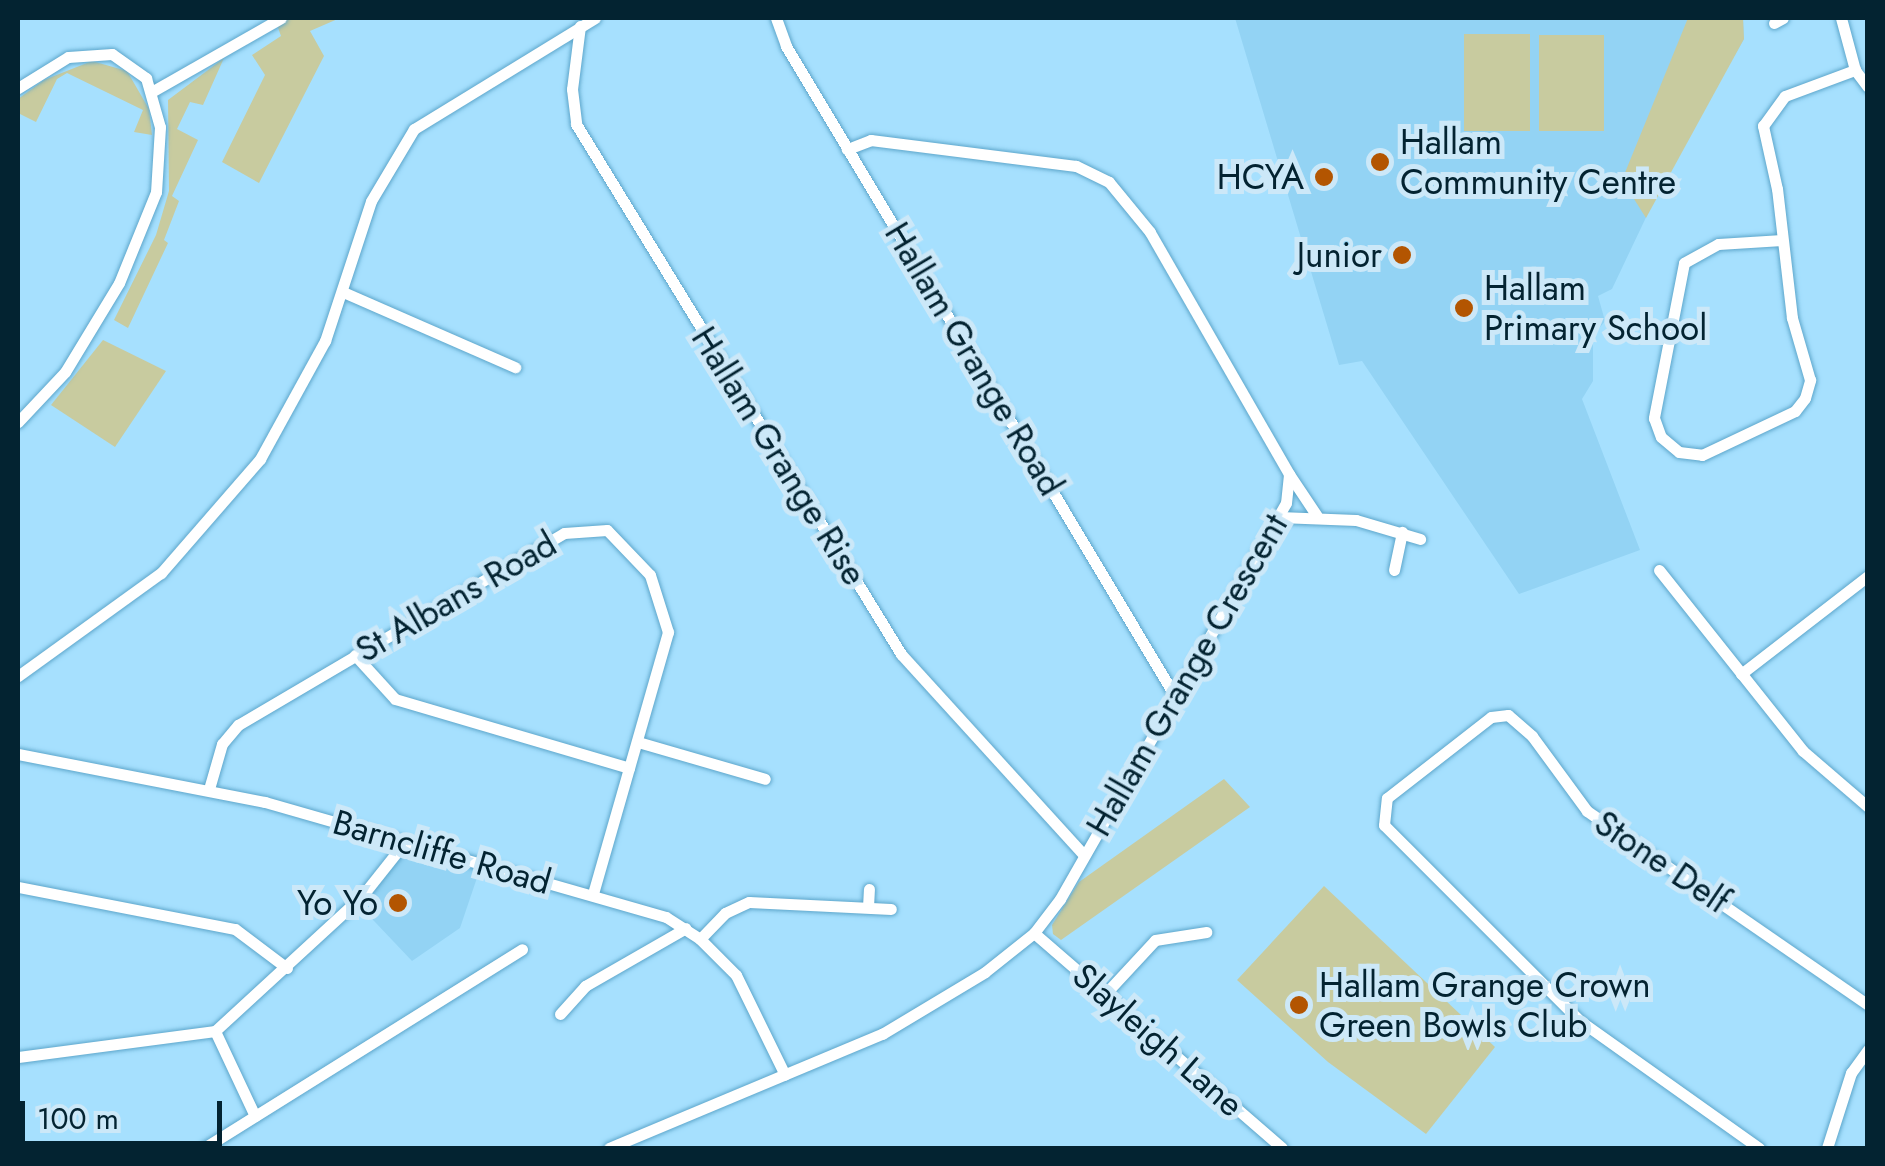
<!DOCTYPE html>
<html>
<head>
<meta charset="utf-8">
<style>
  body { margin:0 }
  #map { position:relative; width:1885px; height:1166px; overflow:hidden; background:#a6e0fe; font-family:Jost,sans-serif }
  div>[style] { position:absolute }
  .built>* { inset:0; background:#93d3f4 }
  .green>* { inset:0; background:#c8cb9f; transform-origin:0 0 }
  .roads { filter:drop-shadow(0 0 2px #5da6cb) drop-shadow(0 0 2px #5da6cb) }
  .street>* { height:11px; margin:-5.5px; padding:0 5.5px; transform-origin:5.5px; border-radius:5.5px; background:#fff }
  .dots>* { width:28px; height:28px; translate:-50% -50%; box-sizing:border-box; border:5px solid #cce8f8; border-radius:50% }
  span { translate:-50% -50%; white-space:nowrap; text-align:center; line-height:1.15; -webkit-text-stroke:10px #cce8f8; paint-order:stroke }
  .poi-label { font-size:35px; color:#032331 }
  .left { translate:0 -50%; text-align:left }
  .right { translate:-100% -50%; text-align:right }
  .street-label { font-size:35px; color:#032331 }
  .frame { position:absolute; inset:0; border:20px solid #032331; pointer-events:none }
  .scale { position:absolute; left:20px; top:1101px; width:202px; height:45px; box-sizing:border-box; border:5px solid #032331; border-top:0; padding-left:12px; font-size:30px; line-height:35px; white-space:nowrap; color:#032331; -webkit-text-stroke:8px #cce8f8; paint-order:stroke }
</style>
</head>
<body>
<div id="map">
  <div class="built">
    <i style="clip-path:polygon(1235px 18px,1743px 18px,1744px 39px,1669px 169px,1612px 289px,1598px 296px,1605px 321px,1593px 336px,1593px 381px,1582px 399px,1640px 550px,1519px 594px,1362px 361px,1339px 365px)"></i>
    <i style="clip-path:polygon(405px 842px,482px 863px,460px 928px,412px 961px,356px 902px)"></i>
  </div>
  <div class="green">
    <i style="clip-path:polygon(290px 18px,340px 18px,310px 31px,324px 56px,259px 183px,222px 162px,265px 75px,252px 55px,281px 36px,277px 25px)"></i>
    <i style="clip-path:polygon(1688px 18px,1743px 18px,1744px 39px,1646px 218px,1622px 180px)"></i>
    <i style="left:1530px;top:34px;width:97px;height:66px;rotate:90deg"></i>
    <i style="left:1539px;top:35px;width:65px;height:96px"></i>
    <i style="clip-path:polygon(224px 58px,203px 105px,190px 102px,177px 129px,198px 140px,172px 196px,179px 201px,164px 240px,168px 243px,128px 328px,114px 320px,156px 235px,169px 191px,168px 100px)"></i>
    <i style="clip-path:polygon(92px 61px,127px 71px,149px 109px,152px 135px,134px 132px,143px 110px,67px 73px,57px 79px,36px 122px,18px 113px,18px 99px,44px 80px)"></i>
    <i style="clip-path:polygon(103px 340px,166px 371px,115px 447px,51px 405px)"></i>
    <i style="clip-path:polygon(1224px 779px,1250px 807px,1061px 940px,1053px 934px,1052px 925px,1079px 882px)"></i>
    <i style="clip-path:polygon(1324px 886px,1495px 1047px,1426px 1134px,1328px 1062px,1237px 980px)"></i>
  </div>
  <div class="roads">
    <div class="street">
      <i style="left:776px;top:18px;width:30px;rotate:70deg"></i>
      <i style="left:786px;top:46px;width:760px;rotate:59.11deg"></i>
      <i style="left:1841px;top:18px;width:54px;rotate:74.9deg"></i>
      <i style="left:1855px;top:70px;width:21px;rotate:53deg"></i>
      <i style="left:1774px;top:23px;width:10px;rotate:-29deg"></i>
      <i style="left:580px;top:26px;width:64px;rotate:97.2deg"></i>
      <i style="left:572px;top:89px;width:35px;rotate:83deg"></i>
      <i style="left:576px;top:124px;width:622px;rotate:58.48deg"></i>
      <i style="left:901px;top:654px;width:272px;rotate:47.7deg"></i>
      <i style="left:18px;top:88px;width:59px;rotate:-31.8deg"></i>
      <i style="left:68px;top:57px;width:44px;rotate:-3.9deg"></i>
      <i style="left:112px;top:54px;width:42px;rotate:35.2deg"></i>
      <i style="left:146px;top:78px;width:51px;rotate:74.1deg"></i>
      <i style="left:160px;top:127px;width:65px;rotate:93.5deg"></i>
      <i style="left:156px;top:192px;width:98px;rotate:112.1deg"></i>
      <i style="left:119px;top:283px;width:104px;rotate:121.2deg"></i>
      <i style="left:65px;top:372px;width:69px;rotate:133.2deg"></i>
      <i style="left:153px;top:91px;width:147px;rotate:-29.7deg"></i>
      <i style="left:1782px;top:240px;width:64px;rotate:176.4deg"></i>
      <i style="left:1718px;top:244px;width:39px;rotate:151deg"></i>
      <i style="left:1684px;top:263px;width:158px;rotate:101deg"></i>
      <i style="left:1654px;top:418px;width:20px;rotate:70deg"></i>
      <i style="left:1661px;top:437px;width:23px;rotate:40deg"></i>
      <i style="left:1679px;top:452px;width:23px;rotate:7deg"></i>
      <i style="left:1702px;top:455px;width:103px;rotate:-25.3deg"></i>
      <i style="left:1795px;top:411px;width:16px;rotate:-52deg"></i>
      <i style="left:1805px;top:398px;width:19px;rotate:-74deg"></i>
      <i style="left:1810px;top:380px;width:65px;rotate:-106.2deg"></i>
      <i style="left:1792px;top:318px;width:130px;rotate:-96.6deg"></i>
      <i style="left:1777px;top:189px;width:65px;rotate:-102.5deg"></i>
      <i style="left:1763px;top:126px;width:37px;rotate:-54deg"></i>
      <i style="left:1785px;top:96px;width:75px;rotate:-20.4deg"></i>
      <i style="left:343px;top:292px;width:188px;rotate:23.6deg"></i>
      <i style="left:1289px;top:474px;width:50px;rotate:56.3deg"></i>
      <i style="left:1279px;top:517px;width:77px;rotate:2.2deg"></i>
      <i style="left:1356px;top:520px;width:67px;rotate:16.5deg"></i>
      <i style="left:1394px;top:570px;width:39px;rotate:-78deg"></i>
      <i style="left:1659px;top:570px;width:231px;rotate:51.5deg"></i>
      <i style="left:1803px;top:751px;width:86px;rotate:40.7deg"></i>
      <i style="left:355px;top:655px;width:59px;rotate:47.7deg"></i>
      <i style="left:395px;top:699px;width:244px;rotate:16.4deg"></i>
      <i style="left:1741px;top:674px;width:160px;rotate:-37.7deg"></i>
      <i style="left:18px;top:676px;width:176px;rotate:-35.8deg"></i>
      <i style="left:161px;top:573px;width:151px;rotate:-49deg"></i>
      <i style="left:260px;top:459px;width:135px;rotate:-61.2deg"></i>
      <i style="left:325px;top:341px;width:147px;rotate:-71.8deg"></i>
      <i style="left:371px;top:201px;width:84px;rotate:-59.2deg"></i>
      <i style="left:414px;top:129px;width:212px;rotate:-31.5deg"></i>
      <i style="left:638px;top:742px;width:132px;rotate:16.2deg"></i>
      <i style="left:18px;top:754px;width:252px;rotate:11deg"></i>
      <i style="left:265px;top:802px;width:417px;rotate:16deg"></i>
      <i style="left:666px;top:917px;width:40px;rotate:32.9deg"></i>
      <i style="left:700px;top:939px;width:51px;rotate:45deg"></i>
      <i style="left:736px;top:975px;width:111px;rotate:63.9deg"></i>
      <i style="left:209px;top:789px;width:47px;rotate:-73.9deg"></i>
      <i style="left:222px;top:744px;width:25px;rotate:-50deg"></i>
      <i style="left:238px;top:725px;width:378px;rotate:-30.5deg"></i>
      <i style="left:564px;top:533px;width:43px;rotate:-4deg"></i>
      <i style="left:607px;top:530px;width:62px;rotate:46.3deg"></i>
      <i style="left:650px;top:575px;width:60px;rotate:72.5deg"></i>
      <i style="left:668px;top:632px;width:273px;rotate:106deg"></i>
      <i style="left:18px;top:887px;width:221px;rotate:11deg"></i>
      <i style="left:235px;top:929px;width:65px;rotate:36.9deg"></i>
      <i style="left:868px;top:907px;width:18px;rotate:-87deg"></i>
      <i style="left:1034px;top:933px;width:328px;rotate:40.9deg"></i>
      <i style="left:700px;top:939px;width:36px;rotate:-46deg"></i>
      <i style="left:725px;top:913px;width:26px;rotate:-25deg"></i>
      <i style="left:749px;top:902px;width:142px;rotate:2.8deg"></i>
      <i style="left:1106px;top:993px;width:72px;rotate:-47.2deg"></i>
      <i style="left:1155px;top:940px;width:52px;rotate:-8.9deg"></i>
      <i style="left:560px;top:1014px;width:38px;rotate:-48deg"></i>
      <i style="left:585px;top:986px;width:116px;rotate:-29.9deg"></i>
      <i style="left:215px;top:1031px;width:94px;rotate:64.8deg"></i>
      <i style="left:18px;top:1057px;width:199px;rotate:-7.5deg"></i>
      <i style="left:215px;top:1031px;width:200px;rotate:-42.6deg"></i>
      <i style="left:362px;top:896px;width:69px;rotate:-51.5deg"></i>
      <i style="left:204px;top:1148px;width:375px;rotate:-32deg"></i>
      <i style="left:609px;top:1148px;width:296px;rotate:-22.7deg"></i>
      <i style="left:882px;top:1034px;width:120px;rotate:-31deg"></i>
      <i style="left:985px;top:972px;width:63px;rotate:-38.5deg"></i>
      <i style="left:1034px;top:933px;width:43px;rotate:-52.6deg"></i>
      <i style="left:1060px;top:899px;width:456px;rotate:-60.3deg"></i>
      <i style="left:1286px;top:503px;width:29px;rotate:-84deg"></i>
      <i style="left:1289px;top:474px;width:279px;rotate:-119.9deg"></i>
      <i style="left:1150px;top:232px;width:65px;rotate:-129.4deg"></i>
      <i style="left:1109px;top:182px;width:37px;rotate:-154deg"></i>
      <i style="left:1076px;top:166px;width:207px;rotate:-172.8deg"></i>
      <i style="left:871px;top:140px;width:26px;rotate:159deg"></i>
      <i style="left:1759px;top:1148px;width:219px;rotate:-144.6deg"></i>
      <i style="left:1580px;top:1021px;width:277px;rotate:-135deg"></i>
      <i style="left:1384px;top:825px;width:27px;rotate:-84deg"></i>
      <i style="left:1387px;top:798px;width:132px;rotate:-37.9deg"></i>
      <i style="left:1491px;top:717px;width:17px;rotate:-7deg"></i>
      <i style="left:1508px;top:715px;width:32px;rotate:41deg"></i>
      <i style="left:1532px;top:736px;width:93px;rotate:53.7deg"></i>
      <i style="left:1587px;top:811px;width:341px;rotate:34.6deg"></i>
      <i style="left:1827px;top:1148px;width:79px;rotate:-72.3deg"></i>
      <i style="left:1851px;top:1073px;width:29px;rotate:-54deg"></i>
    </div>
  </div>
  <div class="dots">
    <i style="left:1380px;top:162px;background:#b35501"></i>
    <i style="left:1324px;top:177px;background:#b35501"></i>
    <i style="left:1402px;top:255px;background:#b35501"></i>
    <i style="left:1464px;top:308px;background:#b35501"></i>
    <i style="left:398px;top:903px;background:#b35501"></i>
    <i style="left:1299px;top:1005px;background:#b35501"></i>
  </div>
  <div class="poi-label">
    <span class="left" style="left:1400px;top:162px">Hallam<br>Community Centre</span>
    <span class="right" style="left:1304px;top:177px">HCYA</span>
    <span class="right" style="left:1382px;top:255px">Junior</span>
    <span class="left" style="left:1484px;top:308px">Hallam<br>Primary School</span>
    <span class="right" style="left:378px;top:903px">Yo Yo</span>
    <span class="left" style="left:1319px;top:1005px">Hallam Grange Crown<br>Green Bowls Club</span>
  </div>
  <div class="street-label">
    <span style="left:974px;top:359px;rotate:59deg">Hallam Grange Road</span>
    <span style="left:779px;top:456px;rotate:58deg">Hallam Grange Rise</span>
    <span style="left:456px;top:597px;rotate:-30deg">St Albans Road</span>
    <span style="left:1187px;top:675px;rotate:-60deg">Hallam Grange Crescent</span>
    <span style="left:442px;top:852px;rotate:16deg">Barncliffe Road</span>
    <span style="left:1662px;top:862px;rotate:34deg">Stone Delf</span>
    <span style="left:1158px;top:1040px;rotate:41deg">Slayleigh Lane</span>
  </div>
  <div class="frame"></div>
  <div class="scale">100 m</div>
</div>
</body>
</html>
